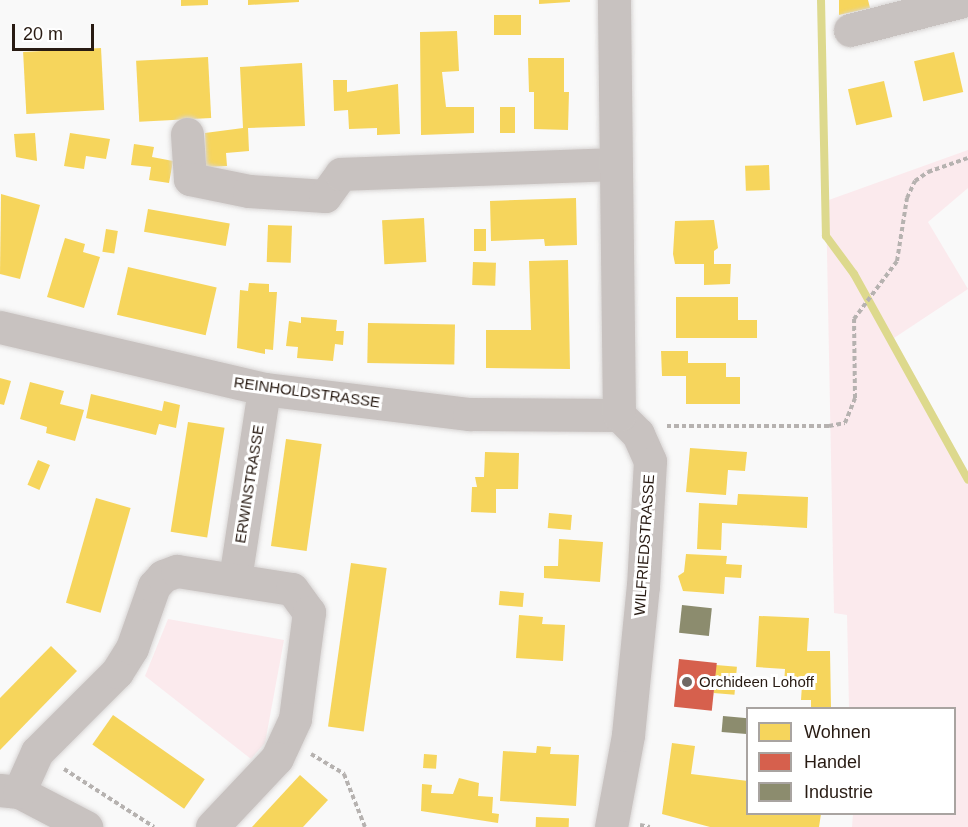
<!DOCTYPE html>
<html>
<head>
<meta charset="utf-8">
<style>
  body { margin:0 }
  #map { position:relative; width:968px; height:827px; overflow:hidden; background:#f9f9f9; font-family:Arial,sans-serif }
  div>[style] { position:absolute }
  .green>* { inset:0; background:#fbeaed }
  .homes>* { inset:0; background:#f6d55c; transform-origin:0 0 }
  .shops>* { inset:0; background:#d6604d; transform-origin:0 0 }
  .industry>* { inset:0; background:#8c8c6e; transform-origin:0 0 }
  .stream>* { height:8px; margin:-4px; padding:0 4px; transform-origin:4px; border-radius:4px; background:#ddd98d }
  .path>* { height:4px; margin-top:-2px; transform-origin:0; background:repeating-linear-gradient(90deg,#b6b2b0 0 4.5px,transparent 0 7.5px) }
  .roads { filter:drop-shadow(0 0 2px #d8d5d4) drop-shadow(0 0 2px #d8d5d4) }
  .minor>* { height:33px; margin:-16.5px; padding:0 16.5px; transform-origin:16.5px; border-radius:16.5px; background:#c8c2c0 }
  .dots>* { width:16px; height:16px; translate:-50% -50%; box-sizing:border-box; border:3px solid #fff; border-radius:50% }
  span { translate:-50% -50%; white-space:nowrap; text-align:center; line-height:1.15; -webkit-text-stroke:6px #fff; paint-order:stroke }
  .street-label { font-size:15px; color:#281b13 }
  .poi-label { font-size:15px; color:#281b13 }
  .left { translate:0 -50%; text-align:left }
  .legend { position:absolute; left:746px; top:707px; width:210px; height:108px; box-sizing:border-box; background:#fff; border:2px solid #a9a4a1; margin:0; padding:8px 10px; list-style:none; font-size:18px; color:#281b13 }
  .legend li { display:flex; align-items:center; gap:12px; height:30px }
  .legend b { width:30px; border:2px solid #a9a4a1 }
  .scale { position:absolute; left:12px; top:24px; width:82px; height:27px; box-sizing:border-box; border:3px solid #281b13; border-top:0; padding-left:8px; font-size:18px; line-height:21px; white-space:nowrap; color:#281b13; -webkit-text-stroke:4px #fff; paint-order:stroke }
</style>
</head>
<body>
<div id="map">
  <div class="green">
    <i style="clip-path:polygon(968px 150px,968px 188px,928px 222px,968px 289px,894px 338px,968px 472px,968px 827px,852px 827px,853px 814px,954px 814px,954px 708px,849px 708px,847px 615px,834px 613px,826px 201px)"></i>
    <i style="clip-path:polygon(168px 619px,284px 640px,265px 743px,251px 759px,145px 676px)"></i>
  </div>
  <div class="homes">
    <i style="clip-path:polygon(181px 0,208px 0,208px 5px,181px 6px)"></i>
    <i style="clip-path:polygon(248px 0,299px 0,299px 2px,248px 5px)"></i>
    <i style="clip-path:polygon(539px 0,570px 0,570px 2px,539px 4px)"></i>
    <i style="clip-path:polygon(839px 0,868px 0,870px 8px,839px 15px)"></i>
    <i style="left:521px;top:15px;width:20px;height:27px;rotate:90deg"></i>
    <i style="clip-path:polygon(457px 31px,459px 71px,442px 72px,446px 107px,474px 107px,474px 133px,421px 135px,420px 32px)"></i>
    <i style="left:101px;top:48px;width:62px;height:78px;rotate:87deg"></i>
    <i style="left:954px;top:52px;width:41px;height:41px;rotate:77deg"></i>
    <i style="left:208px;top:57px;width:61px;height:72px;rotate:87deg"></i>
    <i style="clip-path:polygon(528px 58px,564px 58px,564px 92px,569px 92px,568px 130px,534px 129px,534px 92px,529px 92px)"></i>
    <i style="clip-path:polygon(302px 63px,305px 126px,248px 128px,249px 151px,226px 153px,227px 166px,206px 167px,205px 133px,243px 128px,240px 67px)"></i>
    <i style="clip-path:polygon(333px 80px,347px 80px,347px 92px,398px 84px,400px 134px,377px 135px,377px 128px,349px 129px,348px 110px,334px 111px)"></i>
    <i style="left:884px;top:81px;width:37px;height:37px;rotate:77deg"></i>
    <i style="left:515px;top:107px;width:26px;height:15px;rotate:90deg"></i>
    <i style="clip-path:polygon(35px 133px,37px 161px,16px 157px,14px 134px)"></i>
    <i style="clip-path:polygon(70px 133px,110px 139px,106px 159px,86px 156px,84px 169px,64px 166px)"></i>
    <i style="clip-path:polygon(134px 144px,154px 147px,152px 157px,173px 161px,169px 183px,149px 180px,151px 167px,131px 165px)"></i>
    <i style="left:769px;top:165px;width:25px;height:24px;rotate:88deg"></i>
    <i style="clip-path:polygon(1px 194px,40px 205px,20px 279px,0 274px)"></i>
    <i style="clip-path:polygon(576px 198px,577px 245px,545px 246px,544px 239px,491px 241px,490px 201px)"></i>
    <i style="left:148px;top:209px;width:83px;height:23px;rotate:10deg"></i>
    <i style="left:424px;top:218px;width:44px;height:42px;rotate:87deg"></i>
    <i style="clip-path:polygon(714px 220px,718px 248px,714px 251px,714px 264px,731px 264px,730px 284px,704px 285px,704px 264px,675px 264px,673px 254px,675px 221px)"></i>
    <i style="left:268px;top:225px;width:24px;height:37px;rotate:2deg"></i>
    <i style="left:106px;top:229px;width:12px;height:23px;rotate:9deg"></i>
    <i style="left:474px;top:229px;width:12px;height:22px"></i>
    <i style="clip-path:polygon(65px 238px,85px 244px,83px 252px,100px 257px,84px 308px,47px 297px)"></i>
    <i style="clip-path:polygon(568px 260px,570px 369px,486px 368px,486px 330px,531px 330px,529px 261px)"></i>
    <i style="left:473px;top:262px;width:23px;height:23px;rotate:2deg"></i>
    <i style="left:128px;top:267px;width:91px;height:49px;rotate:13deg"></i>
    <i style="clip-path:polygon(249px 283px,269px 284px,269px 292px,277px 292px,273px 350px,265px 349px,265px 354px,237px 348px,240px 290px,248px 291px)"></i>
    <i style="clip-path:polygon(676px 297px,738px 297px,738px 320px,757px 320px,757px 338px,676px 338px)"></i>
    <i style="clip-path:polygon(301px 317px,337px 320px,336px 331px,344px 331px,343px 345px,335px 344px,333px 361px,297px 358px,298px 347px,286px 346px,289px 321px,301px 323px)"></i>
    <i style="left:368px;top:323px;width:87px;height:40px;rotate:1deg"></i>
    <i style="clip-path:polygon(661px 351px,688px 351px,688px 363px,726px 363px,726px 377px,740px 377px,740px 404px,686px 404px,686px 376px,662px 376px)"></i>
    <i style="clip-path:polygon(0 378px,11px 381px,4px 405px,0 404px)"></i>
    <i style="clip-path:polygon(30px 382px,64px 391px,60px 404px,84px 410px,75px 441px,46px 433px,47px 427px,20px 419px)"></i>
    <i style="clip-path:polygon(91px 394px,162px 411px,164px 401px,180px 405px,176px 428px,159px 424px,156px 435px,86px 418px)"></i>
    <i style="left:188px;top:422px;width:37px;height:111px;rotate:9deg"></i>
    <i style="left:286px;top:439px;width:36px;height:108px;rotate:8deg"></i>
    <i style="clip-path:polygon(690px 448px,747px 452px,745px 471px,728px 470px,726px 495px,686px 492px)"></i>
    <i style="clip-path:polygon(485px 452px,519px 453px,518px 489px,496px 489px,496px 513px,471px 512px,472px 487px,477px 487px,475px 477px,484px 477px)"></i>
    <i style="left:38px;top:460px;width:13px;height:27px;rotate:23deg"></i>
    <i style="clip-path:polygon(738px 494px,808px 497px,807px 528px,722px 523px,721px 550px,697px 549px,699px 503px,737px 505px)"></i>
    <i style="left:96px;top:498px;width:36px;height:109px;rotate:16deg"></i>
    <i style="left:549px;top:513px;width:23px;height:15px;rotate:5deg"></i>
    <i style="clip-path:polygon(559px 539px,603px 542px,600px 582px,544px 578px,544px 566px,558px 566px)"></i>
    <i style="clip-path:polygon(686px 554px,727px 556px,726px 564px,742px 565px,741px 578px,725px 577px,724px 594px,683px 591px,678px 576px,684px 572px)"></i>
    <i style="left:351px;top:563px;width:36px;height:165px;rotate:8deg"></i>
    <i style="left:500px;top:591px;width:24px;height:14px;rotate:5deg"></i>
    <i style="clip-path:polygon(519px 615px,543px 617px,542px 624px,565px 625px,563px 661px,516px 658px)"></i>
    <i style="clip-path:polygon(759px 616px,809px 618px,807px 651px,830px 651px,831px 708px,811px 708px,811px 700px,801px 700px,802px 685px,784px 684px,785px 669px,756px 667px)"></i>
    <i style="clip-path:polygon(51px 646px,77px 671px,0 750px,0 698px)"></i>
    <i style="left:716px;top:665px;width:21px;height:28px;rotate:5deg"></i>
    <i style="left:113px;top:715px;width:112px;height:36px;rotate:35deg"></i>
    <i style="clip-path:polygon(672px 743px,695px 746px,691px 774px,748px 781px,748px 814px,821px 814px,819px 827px,710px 827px,662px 814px)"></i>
    <i style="clip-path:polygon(537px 746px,551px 747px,550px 754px,579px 755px,576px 806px,500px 801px,503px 751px,536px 753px)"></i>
    <i style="left:424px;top:754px;width:13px;height:14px;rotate:4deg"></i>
    <i style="clip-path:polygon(300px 775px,328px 800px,303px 827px,252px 827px)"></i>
    <i style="clip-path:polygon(459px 778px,479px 783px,478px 796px,493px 797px,492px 813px,499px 814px,498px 823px,421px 811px,422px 784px,432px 785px,431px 793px,453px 794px)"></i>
    <i style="left:536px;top:817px;width:33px;height:10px;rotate:2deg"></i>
  </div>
  <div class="shops">
    <i style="left:679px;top:659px;width:38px;height:48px;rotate:6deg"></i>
  </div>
  <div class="industry">
    <i style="left:682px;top:605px;width:30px;height:28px;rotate:6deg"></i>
    <i style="left:723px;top:716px;width:25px;height:16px;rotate:5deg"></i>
  </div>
  <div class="stream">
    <i style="left:821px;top:0;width:236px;rotate:88.8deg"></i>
    <i style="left:826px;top:236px;width:47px;rotate:53.6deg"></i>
    <i style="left:854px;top:274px;width:235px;rotate:61deg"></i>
  </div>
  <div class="path">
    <i style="left:667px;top:426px;width:162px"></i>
    <i style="left:829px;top:426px;width:16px;rotate:-11deg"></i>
    <i style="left:845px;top:423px;width:27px;rotate:-68deg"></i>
    <i style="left:855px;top:398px;width:79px;rotate:-90.7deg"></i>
    <i style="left:854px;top:319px;width:72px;rotate:-53.4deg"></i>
    <i style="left:897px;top:261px;width:64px;rotate:-81deg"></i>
    <i style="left:907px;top:198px;width:19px;rotate:-65deg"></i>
    <i style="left:915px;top:181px;width:16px;rotate:-35deg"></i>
    <i style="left:928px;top:172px;width:42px;rotate:-19.3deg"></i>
    <i style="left:311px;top:754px;width:39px;rotate:31deg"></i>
    <i style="left:344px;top:774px;width:57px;rotate:68.4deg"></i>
    <i style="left:64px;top:769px;width:107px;rotate:32.8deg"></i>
    <i style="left:640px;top:825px;width:10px;rotate:11deg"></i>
  </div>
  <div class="roads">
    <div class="minor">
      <i style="left:850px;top:30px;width:121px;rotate:-14.4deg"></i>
      <i style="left:187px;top:134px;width:45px;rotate:86.2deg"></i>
      <i style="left:190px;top:179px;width:60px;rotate:11.5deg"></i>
      <i style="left:249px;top:191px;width:76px;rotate:3.8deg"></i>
      <i style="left:325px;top:196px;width:27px;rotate:-54deg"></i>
      <i style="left:341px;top:174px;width:273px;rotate:-2.1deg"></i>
      <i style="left:0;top:327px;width:271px;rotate:13.2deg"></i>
      <i style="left:264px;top:389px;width:207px;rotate:7deg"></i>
      <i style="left:469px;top:414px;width:150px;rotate:0.4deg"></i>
      <i style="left:235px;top:579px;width:192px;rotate:-81.3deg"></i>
      <i style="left:0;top:790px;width:19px;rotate:6deg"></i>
      <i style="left:19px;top:792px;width:76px;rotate:27.6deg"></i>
      <i style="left:19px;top:792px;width:44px;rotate:-65.8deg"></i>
      <i style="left:37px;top:752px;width:113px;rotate:-45deg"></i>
      <i style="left:117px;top:672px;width:28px;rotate:-58deg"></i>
      <i style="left:132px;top:648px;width:66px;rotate:-70.5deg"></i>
      <i style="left:154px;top:586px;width:13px;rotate:-48deg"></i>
      <i style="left:163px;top:576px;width:15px;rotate:-20deg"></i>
      <i style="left:177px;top:571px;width:116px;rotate:8.9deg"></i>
      <i style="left:292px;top:589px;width:29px;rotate:54deg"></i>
      <i style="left:309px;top:612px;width:108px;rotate:97.5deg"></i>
      <i style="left:295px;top:719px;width:43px;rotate:114.8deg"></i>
      <i style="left:277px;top:758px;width:95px;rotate:133.3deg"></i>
      <i style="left:611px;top:827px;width:94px;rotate:-79.5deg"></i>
      <i style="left:628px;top:735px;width:150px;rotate:-84.3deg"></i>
      <i style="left:643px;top:586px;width:125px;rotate:-86.8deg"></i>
      <i style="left:650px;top:461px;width:30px;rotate:-114deg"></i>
      <i style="left:638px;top:434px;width:27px;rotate:-135deg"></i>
      <i style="left:619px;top:415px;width:415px;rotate:-90.7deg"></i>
    </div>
  </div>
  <div class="dots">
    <i style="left:687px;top:682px;background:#716964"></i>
  </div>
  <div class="street-label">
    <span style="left:307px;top:392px;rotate:8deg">REINHOLDSTRASSE</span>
    <span style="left:249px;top:484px;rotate:-81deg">ERWINSTRASSE</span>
    <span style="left:644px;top:545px;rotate:-86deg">WILFRIEDSTRASSE</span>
  </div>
  <div class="poi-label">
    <span class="left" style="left:699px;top:682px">Orchideen Lohoff</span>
  </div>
  <ul class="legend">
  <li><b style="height:16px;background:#f6d55c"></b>Wohnen</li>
  <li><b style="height:16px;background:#d6604d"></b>Handel</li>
  <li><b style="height:16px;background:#8c8c6e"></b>Industrie</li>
  </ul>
  <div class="scale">20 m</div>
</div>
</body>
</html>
